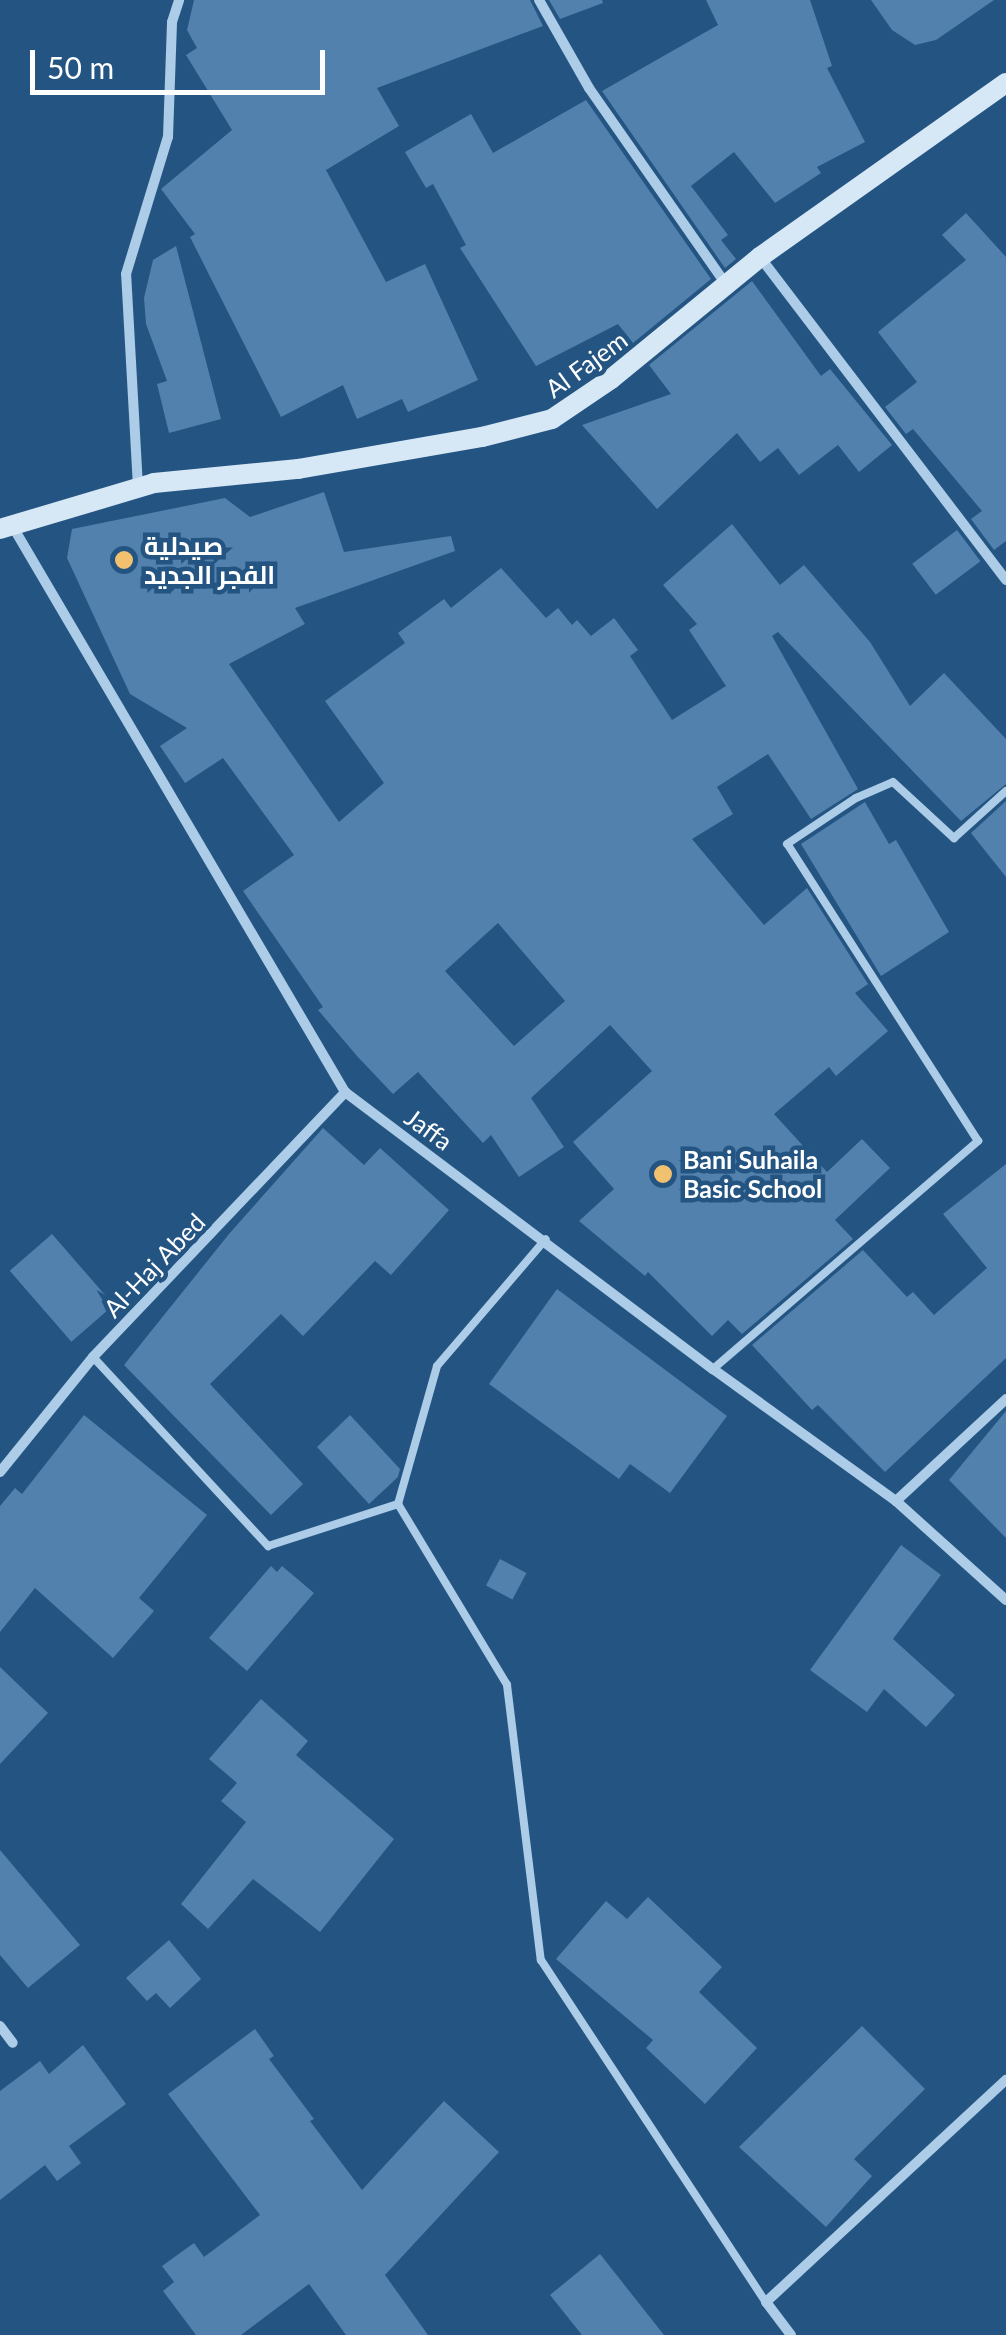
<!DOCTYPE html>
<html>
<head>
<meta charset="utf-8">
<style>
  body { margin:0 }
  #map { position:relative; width:1006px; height:2335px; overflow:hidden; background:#245582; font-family:Lato,Cairo,sans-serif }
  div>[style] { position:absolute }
  .building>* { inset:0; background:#5181ac; transform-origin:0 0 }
  .service>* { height:8px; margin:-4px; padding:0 4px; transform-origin:4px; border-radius:4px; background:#accce7 }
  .minor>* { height:10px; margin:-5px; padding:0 5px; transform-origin:5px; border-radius:5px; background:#accce7 }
  .secondary>* { height:20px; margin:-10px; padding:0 10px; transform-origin:10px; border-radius:10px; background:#d6e7f6 }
  .dots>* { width:28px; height:28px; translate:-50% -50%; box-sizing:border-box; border:5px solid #245582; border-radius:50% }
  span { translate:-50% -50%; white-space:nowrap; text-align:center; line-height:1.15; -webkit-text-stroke:9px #245582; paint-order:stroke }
  .street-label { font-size:25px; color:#fff }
  .poi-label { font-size:25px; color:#fff; font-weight:700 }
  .left { translate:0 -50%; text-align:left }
  .scale { position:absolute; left:30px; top:50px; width:295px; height:45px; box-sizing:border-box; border:5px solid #fff; border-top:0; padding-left:12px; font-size:30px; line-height:35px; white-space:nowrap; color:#fff; -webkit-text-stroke:8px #245582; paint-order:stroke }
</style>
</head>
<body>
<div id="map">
  <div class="building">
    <i style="clip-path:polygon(194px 0,530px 0,543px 26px,377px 88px,399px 126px,326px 170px,386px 282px,425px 264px,478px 380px,408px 412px,402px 399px,357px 419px,343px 385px,281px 417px,190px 237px,195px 234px,161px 189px,232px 130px,186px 55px,197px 48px,187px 30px)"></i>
    <i style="clip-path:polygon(549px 0,602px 0,603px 3px,560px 19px)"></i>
    <i style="clip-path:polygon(706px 0,810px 0,832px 66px,827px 68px,865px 142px,817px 167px,821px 173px,775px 203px,734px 152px,691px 186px,728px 235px,721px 240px,736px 259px,725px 268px,602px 91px,718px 25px)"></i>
    <i style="clip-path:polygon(871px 0,994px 0,936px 40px,915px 45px,892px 30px)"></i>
    <i style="clip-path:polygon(586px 100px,711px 279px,633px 343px,618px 324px,536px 366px,460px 248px,466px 245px,433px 184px,426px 188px,405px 152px,471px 114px,493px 153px)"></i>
    <i style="clip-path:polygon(966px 213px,1006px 257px,1006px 541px,994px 550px,971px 519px,982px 511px,913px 429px,906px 434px,885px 407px,917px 382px,878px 332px,966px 260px,942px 235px)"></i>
    <i style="clip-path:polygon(176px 246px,221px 419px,169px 433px,157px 384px,167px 381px,146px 324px,144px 298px,153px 260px)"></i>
    <i style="clip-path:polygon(752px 281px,821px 376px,830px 369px,892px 445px,859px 472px,838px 445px,799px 475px,778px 448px,760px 462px,737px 433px,657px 509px,582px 425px,671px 394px,649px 365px)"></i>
    <i style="clip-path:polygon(evenodd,324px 492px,344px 552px,451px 536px,455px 551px,295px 608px,305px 624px,229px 664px,339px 822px,384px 783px,325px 701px,405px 643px,398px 633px,444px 599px,451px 608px,501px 568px,546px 618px,558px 608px,572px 625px,577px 620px,591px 636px,614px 618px,638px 650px,630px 656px,672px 720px,726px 686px,689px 630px,697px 624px,663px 585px,732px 524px,780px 585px,804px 565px,870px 642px,910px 706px,944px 673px,1006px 739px,1006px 784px,961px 821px,778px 632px,772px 636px,858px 789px,811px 819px,768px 754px,717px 787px,733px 814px,692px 839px,764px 925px,807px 888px,868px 984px,855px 993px,888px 1031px,836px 1076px,829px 1067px,774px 1114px,827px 1172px,862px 1139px,890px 1168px,835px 1220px,853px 1239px,742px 1334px,728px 1320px,712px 1336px,648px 1272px,645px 1276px,579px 1221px,614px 1189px,573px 1142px,652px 1071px,610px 1025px,531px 1098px,564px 1147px,519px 1177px,491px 1135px,483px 1143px,418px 1072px,393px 1094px,357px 1056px,318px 1010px,323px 1007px,243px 891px,294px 855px,223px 758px,185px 783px,160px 746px,187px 728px,130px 694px,67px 558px,72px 529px,225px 498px,250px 517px,324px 492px,498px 923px,565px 1001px,514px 1046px,445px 971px,498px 923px)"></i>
    <i style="left:957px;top:530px;width:39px;height:56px;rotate:53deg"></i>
    <i style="clip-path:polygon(1006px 801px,1006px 877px,971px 833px)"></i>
    <i style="clip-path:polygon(865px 802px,889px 844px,896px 840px,949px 932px,881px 976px,801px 844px)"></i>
    <i style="clip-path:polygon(323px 1128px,364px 1165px,380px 1148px,449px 1210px,391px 1275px,375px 1261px,303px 1336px,281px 1314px,210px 1384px,303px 1484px,271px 1515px,124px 1365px,229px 1234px)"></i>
    <i style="clip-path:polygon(1006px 1164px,1006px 1358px,885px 1472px,818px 1405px,812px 1410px,752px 1345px,863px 1250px,907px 1297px,913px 1292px,934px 1315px,987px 1268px,943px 1214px)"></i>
    <i style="left:52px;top:1234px;width:94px;height:56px;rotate:49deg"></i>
    <i style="clip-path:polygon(557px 1289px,727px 1416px,670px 1493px,630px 1464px,619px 1479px,489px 1384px)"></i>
    <i style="clip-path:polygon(1006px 1411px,1006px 1538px,949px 1480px)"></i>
    <i style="clip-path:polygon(84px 1415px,207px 1515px,139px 1598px,154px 1611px,113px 1658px,35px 1588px,0 1632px,0 1506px,15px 1488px,22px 1494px)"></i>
    <i style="clip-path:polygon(350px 1415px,400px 1469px,398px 1477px,369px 1504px,317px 1447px)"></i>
    <i style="clip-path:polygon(901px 1545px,941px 1575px,893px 1639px,955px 1695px,926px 1727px,884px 1689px,867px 1712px,810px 1670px)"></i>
    <i style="left:500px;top:1559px;width:30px;height:30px;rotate:28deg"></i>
    <i style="clip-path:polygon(271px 1566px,277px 1572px,282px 1566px,314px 1593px,247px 1671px,209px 1638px)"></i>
    <i style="clip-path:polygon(0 1667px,48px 1713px,0 1764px)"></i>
    <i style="clip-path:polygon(261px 1699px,308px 1741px,296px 1755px,394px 1839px,320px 1932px,253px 1879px,208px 1929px,181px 1904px,246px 1822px,221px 1801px,237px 1783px,209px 1759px)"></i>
    <i style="clip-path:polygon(0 1850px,80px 1945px,28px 1988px,0 1955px)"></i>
    <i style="clip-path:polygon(648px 1897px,722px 1967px,699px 1992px,757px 2048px,705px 2104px,646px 2048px,653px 2040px,556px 1959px,606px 1901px,627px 1919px)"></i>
    <i style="clip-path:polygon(169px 1940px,201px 1979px,170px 2008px,156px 1993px,147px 2001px,126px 1978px)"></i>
    <i style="clip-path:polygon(862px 2026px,925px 2089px,854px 2159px,872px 2176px,826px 2227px,739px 2147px)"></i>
    <i style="clip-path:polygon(255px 2029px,274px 2056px,269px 2059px,314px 2119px,310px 2121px,362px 2190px,444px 2101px,499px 2152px,385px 2275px,428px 2335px,346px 2335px,309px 2284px,241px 2335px,196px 2335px,163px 2291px,174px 2282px,162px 2266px,194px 2243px,204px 2257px,260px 2215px,168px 2094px)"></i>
    <i style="clip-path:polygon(83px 2045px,126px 2104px,69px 2146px,81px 2163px,57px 2181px,45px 2165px,0 2200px,0 2091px,40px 2061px,49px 2074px)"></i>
    <i style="clip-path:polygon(600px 2254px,664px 2335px,582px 2335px,550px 2295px)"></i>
  </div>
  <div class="service">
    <i style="left:93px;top:1357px;width:258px;rotate:47.2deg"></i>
    <i style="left:268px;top:1546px;width:137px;rotate:-17.9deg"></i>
    <i style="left:398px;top:1504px;width:211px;rotate:58.9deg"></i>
    <i style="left:507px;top:1685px;width:277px;rotate:83deg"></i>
    <i style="left:541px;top:1960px;width:409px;rotate:56.7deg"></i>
    <i style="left:713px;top:1369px;width:350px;rotate:-40.7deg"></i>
    <i style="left:978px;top:1141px;width:353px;rotate:-122.7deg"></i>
    <i style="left:787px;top:844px;width:83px;rotate:-33.7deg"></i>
    <i style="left:856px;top:798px;width:40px;rotate:-23.4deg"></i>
    <i style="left:893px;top:782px;width:83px;rotate:42.6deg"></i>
    <i style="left:954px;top:838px;width:70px;rotate:-42.1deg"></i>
    <i style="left:398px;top:1504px;width:143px;rotate:-74.2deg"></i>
    <i style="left:437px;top:1366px;width:167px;rotate:-49.4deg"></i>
  </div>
  <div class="minor">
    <i style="left:539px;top:0;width:101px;rotate:60.4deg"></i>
    <i style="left:589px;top:88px;width:241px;rotate:55.1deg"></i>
    <i style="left:760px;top:257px;width:406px;rotate:52.7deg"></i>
    <i style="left:138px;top:487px;width:213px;rotate:-93.2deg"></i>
    <i style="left:126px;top:274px;width:143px;rotate:-73deg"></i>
    <i style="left:168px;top:137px;width:115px;rotate:-88deg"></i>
    <i style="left:172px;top:22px;width:23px;rotate:-72deg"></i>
    <i style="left:13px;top:527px;width:655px;rotate:59.56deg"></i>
    <i style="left:345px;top:1092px;width:461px;rotate:37deg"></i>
    <i style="left:713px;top:1369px;width:226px;rotate:35.8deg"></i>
    <i style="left:896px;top:1501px;width:148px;rotate:42deg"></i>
    <i style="left:0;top:1472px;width:148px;rotate:-51deg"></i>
    <i style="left:93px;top:1357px;width:366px;rotate:-46.4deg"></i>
    <i style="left:896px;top:1501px;width:150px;rotate:-42.8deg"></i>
    <i style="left:0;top:2026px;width:21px;rotate:53deg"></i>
    <i style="left:791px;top:2335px;width:41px;rotate:-127.1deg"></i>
    <i style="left:766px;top:2302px;width:327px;rotate:-42.8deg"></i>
  </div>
  <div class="secondary">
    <i style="left:0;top:529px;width:161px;rotate:-16.6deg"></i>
    <i style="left:154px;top:483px;width:145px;rotate:-5.6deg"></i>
    <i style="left:298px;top:469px;width:187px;rotate:-9.9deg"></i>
    <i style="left:482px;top:437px;width:72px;rotate:-14.4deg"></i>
    <i style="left:552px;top:419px;width:71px;rotate:-34.1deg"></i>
    <i style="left:611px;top:379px;width:193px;rotate:-39.3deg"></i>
    <i style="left:760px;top:257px;width:301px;rotate:-35.3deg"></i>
  </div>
  <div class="dots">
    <i style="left:124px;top:560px;background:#f1c170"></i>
    <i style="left:663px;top:1174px;background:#f1c170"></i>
  </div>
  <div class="street-label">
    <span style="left:586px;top:364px;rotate:-36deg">Al Fajem</span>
    <span style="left:429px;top:1129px;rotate:36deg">Jaffa</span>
    <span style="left:154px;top:1265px;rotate:-46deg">Al-Haj Abed</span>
  </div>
  <div class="poi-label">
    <span class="left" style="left:144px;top:560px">صيدلية<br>الفجر الجديد</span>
    <span class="left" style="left:683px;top:1174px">Bani Suhaila<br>Basic School</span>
  </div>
  <div class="scale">50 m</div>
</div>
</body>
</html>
